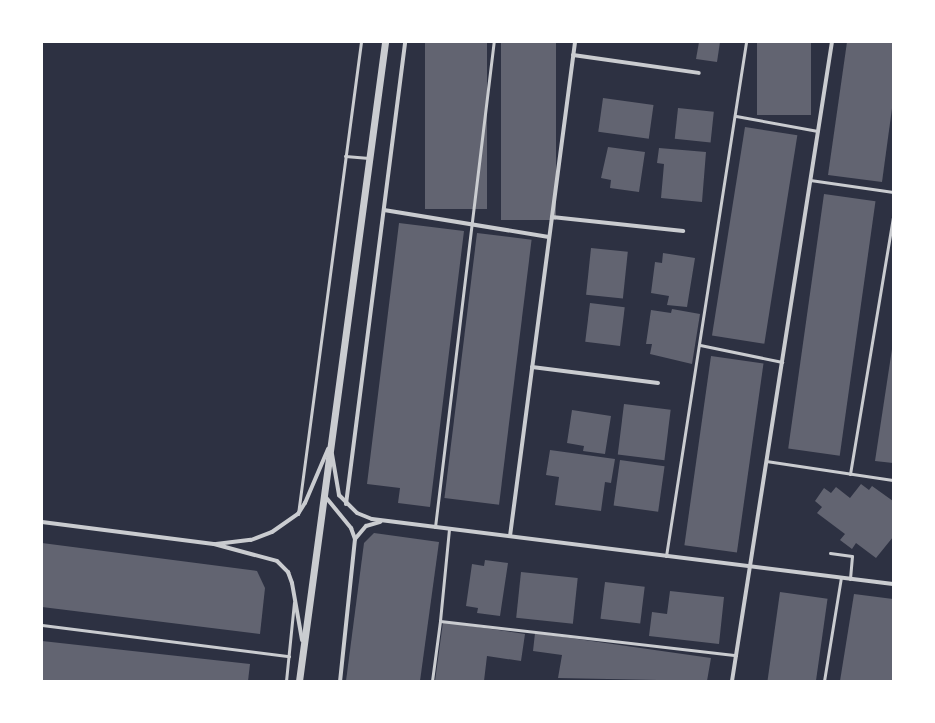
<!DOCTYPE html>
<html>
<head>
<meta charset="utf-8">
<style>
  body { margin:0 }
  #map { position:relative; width:935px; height:723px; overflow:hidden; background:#2d3142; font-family:"Noto Serif",serif }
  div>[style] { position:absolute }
  .building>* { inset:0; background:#626471; transform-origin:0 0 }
  .service>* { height:3px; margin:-1.5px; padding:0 1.5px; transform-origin:1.5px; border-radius:1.5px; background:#caccd0 }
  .minor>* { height:4px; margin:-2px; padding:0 2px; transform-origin:2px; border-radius:2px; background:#caccd0 }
  .tertiary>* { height:7px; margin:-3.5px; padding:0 3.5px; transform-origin:3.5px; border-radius:3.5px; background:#caccd0 }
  span { translate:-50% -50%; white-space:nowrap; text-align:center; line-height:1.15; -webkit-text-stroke:4px #fff; paint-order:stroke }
  .frame { position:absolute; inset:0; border:43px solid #fff; pointer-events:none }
</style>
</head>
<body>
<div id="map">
  <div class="building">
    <i style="left:425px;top:42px;width:62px;height:167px"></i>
    <i style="left:501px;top:42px;width:55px;height:178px"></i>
    <i style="clip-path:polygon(699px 42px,720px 42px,717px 62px,696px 59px)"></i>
    <i style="left:757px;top:42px;width:54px;height:73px"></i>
    <i style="clip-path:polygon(847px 42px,893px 42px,893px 101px,882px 182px,828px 175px)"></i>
    <i style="left:603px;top:98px;width:51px;height:34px;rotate:8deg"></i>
    <i style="left:678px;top:108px;width:36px;height:31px;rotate:6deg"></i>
    <i style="left:745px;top:127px;width:53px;height:211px;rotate:9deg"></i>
    <i style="clip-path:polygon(608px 147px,645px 152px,639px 192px,610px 188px,611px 180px,601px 178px)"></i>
    <i style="clip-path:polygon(659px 148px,706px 152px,702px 202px,661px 198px,664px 164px,657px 163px)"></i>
    <i style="left:824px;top:194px;width:52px;height:257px;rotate:8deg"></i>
    <i style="clip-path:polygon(399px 223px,464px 231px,430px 507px,398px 503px,400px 488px,367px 484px)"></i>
    <i style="left:477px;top:233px;width:55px;height:267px;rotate:7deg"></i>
    <i style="left:591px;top:248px;width:37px;height:47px;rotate:6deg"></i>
    <i style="clip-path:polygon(663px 253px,695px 258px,687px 307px,667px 305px,669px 296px,651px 293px,655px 262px,662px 263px)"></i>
    <i style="left:590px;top:303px;width:35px;height:39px;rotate:7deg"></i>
    <i style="clip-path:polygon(672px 309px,700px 314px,692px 364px,650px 354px,652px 344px,646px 344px,651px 310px,671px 313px)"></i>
    <i style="clip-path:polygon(892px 349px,893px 349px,893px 463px,875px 461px)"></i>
    <i style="left:711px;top:356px;width:53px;height:191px;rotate:8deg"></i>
    <i style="left:624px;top:404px;width:47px;height:51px;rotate:7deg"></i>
    <i style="clip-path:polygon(572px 410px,611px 416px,605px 454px,583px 451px,584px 446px,567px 443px)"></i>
    <i style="clip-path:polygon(550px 450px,615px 459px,611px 483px,605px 482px,601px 511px,555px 505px,559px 477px,546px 475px)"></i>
    <i style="left:620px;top:460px;width:45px;height:46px;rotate:8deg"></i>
    <i style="clip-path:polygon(861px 484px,869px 490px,872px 486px,893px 501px,893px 537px,876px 558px,856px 543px,852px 549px,840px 540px,845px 534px,817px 513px,822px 507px,815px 501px,824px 488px,831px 493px,836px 487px,850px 498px)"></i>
    <i style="clip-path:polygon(374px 533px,439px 542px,420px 681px,346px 681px,364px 543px)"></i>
    <i style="clip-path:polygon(42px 543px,257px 571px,265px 588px,260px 634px,42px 607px)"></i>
    <i style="clip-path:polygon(485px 560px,508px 563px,500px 616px,477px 613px,478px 608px,466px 606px,472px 564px,484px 566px)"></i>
    <i style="left:521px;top:572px;width:57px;height:46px;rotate:6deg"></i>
    <i style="left:605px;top:582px;width:40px;height:37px;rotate:7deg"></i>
    <i style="clip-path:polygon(670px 591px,724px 597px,719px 644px,649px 636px,652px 612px,667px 614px)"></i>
    <i style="left:780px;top:592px;width:48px;height:90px;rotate:8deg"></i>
    <i style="clip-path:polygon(854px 594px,893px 599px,892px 681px,840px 681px)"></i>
    <i style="clip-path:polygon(443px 622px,525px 634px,521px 661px,487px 656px,484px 681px,435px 681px)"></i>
    <i style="clip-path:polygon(535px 633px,711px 658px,707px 681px,558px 678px,562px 655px,533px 651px)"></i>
    <i style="clip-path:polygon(42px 641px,250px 664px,248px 681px,42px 681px)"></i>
  </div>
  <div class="service">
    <i style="left:736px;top:116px;width:83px;rotate:10.4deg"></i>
    <i style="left:345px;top:156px;width:24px;rotate:5deg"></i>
    <i style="left:810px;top:180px;width:84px;rotate:8.2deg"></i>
    <i style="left:700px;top:345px;width:84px;rotate:11.7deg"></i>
    <i style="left:766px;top:461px;width:128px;rotate:8.5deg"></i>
    <i style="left:850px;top:474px;width:260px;rotate:-80.5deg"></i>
    <i style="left:298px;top:514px;width:476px;rotate:-82.4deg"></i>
    <i style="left:435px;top:527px;width:489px;rotate:-83.1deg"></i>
    <i style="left:449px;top:529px;width:92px;rotate:95.6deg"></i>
    <i style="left:440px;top:621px;width:298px;rotate:6.6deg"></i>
    <i style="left:830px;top:553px;width:22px;rotate:8deg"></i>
    <i style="left:852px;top:556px;width:23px;rotate:95deg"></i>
    <i style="left:666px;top:556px;width:520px;rotate:-81.15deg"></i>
    <i style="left:42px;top:625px;width:249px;rotate:7.2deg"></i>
    <i style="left:286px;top:681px;width:79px;rotate:-84.2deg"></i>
    <i style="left:432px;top:681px;width:61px;rotate:-82.4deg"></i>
    <i style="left:824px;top:681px;width:105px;rotate:-80.7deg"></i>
  </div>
  <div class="minor">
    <i style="left:573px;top:55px;width:127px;rotate:8.1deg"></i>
    <i style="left:384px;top:210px;width:167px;rotate:9.3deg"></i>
    <i style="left:552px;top:217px;width:132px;rotate:6.1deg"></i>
    <i style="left:532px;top:367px;width:127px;rotate:7.2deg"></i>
    <i style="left:332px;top:454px;width:42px;rotate:80.3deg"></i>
    <i style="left:339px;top:495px;width:25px;rotate:45deg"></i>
    <i style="left:357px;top:513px;width:16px;rotate:22deg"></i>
    <i style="left:372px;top:519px;width:525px;rotate:7.11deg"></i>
    <i style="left:324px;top:495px;width:43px;rotate:50.7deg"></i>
    <i style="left:351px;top:528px;width:12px;rotate:70deg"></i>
    <i style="left:355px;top:539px;width:143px;rotate:96deg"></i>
    <i style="left:346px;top:504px;width:466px;rotate:-82.7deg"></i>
    <i style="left:42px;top:522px;width:173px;rotate:7.3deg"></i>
    <i style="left:214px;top:544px;width:65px;rotate:15.1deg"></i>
    <i style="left:277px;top:561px;width:16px;rotate:45deg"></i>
    <i style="left:288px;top:572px;width:12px;rotate:70deg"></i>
    <i style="left:292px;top:583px;width:58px;rotate:80deg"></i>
    <i style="left:510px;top:536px;width:498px;rotate:-82.5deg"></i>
    <i style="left:355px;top:539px;width:17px;rotate:-50deg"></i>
    <i style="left:366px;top:526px;width:15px;rotate:-16deg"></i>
    <i style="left:216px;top:544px;width:35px;rotate:-7deg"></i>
    <i style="left:251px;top:540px;width:22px;rotate:-21deg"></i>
    <i style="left:272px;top:532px;width:32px;rotate:-35deg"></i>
    <i style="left:298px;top:514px;width:13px;rotate:-58deg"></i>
    <i style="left:305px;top:503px;width:59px;rotate:-66.9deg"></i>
    <i style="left:732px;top:681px;width:647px;rotate:-81.11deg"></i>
  </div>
  <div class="tertiary">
    <i style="left:299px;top:681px;width:645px;rotate:-82.33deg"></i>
  </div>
  <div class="frame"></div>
</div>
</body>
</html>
